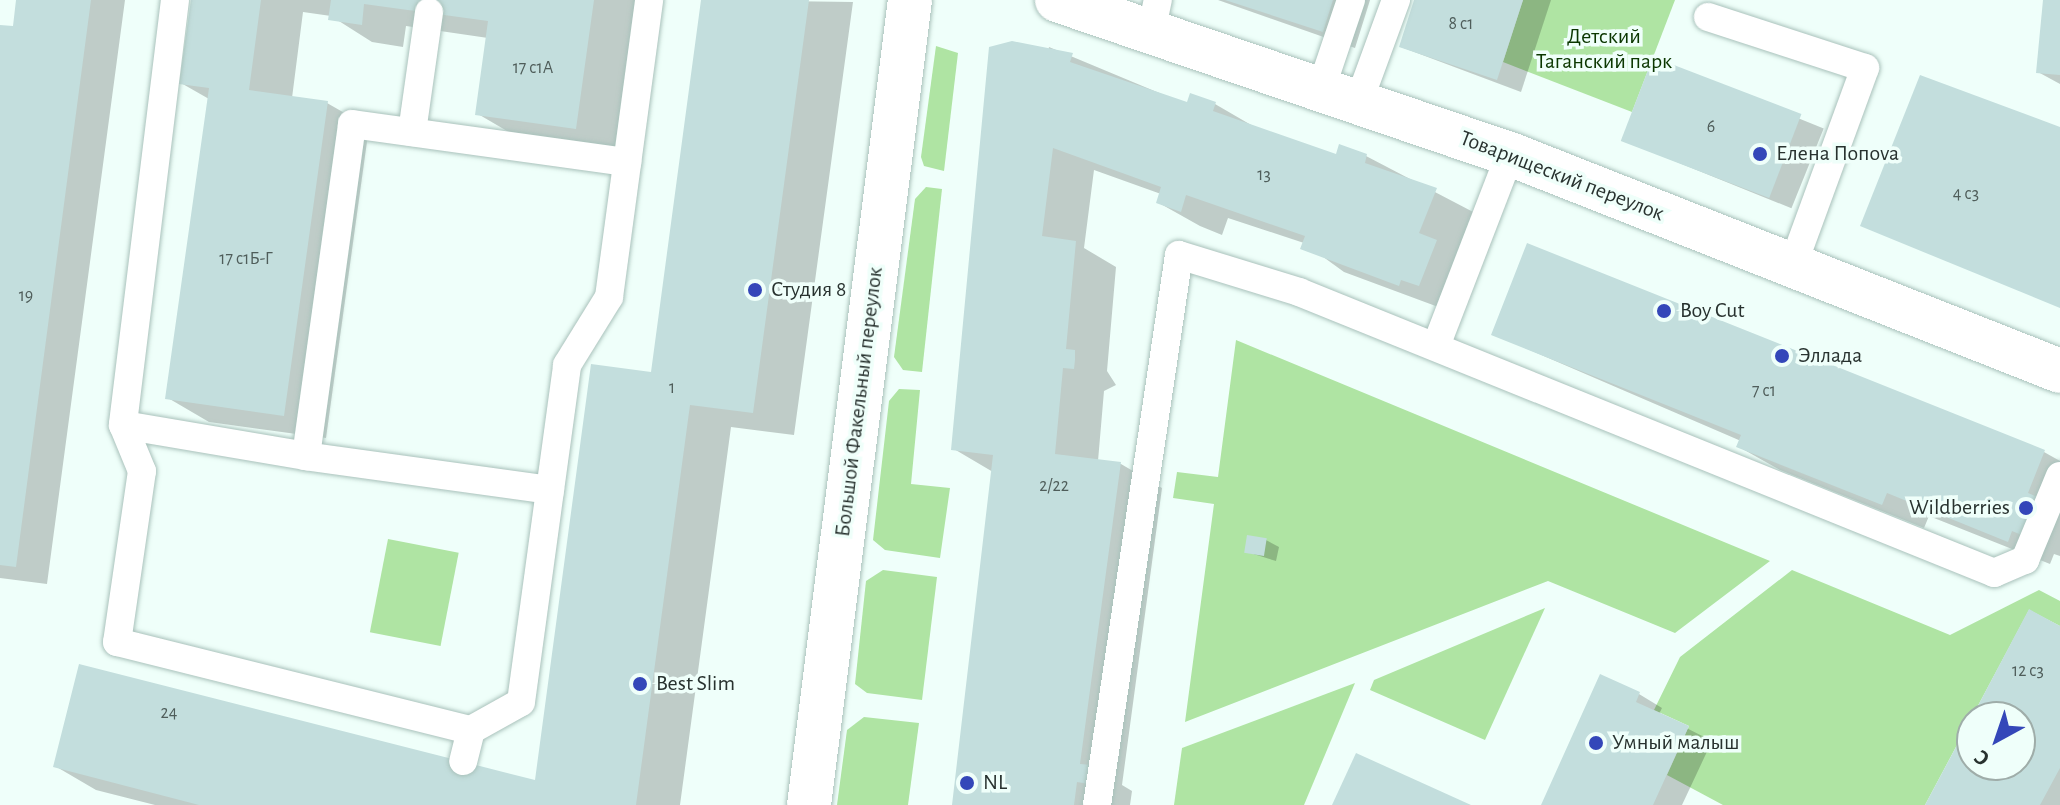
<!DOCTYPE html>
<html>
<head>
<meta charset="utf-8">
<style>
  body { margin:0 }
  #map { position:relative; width:2060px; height:805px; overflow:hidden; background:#effffa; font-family:"Alegreya Sans",sans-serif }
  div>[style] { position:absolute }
  .green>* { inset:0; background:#afe4a3; transform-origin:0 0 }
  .shadow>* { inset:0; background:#0003; transform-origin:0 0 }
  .building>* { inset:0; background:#c3dedd; transform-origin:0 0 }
  .roads { filter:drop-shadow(0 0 2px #a9c2bb) drop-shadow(0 0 2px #a9c2bb) }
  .lane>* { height:28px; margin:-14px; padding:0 14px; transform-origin:14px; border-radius:14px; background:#fff }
  .street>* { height:44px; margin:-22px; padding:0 22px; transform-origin:22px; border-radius:22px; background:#fff }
  .secondary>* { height:44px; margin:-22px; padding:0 22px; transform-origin:22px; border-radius:22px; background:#fff }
  .dots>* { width:22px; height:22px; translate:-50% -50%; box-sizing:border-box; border:4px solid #effffa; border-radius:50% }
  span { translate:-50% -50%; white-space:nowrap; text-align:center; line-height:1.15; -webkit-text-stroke:7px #effffa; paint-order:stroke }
  .number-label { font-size:18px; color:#4f5d5a }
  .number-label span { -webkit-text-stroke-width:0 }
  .park-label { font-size:22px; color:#0b3700 }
  .poi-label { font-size:22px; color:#28322f }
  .left { translate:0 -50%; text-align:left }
  .right { translate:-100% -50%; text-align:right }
  .street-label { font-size:22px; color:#28322f }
  .north { position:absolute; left:1956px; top:701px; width:80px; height:80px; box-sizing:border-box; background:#effffa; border:2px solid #9fada9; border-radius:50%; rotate:220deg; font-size:22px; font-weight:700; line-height:32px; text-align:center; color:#28322f }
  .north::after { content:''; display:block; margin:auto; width:28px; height:36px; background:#3447b9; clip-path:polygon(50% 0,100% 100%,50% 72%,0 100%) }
</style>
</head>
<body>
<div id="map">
  <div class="green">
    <i style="clip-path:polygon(1523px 0,1675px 0,1632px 112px,1503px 62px)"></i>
    <i style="clip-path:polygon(936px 46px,958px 53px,944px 171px,924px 166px,921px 157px)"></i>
    <i style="clip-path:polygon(926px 187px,942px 189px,922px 372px,903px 370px,894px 357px,915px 199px)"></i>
    <i style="clip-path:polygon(1236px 340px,1770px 561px,1675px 633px,1548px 581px,1185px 722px,1214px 504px,1173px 498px,1177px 472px,1218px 477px)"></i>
    <i style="clip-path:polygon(899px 389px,920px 390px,911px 484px,950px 488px,940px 558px,885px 550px,873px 540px,889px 401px)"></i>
    <i style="left:388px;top:539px;width:72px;height:95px;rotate:11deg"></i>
    <i style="clip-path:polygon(883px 570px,937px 577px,922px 700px,867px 693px,855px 684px,866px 581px)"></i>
    <i style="clip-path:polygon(1792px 570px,1950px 635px,2039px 590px,2060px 601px,2060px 626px,2029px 610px,1925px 805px,1723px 805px,1667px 775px,1689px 726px,1654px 710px,1680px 657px)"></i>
    <i style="clip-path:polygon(1545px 608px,1485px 740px,1370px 690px,1374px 680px)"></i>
    <i style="clip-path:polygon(1355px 683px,1304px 805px,1174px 805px,1182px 748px)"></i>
    <i style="clip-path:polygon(864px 717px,919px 723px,908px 805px,837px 805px,847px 730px)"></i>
  </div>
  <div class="shadow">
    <i style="clip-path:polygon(18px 0,125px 0,47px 584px,0 578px,0 27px,15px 29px)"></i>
    <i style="clip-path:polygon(193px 0,638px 0,617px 152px,519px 138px,478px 114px,488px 38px,406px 26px,403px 47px,372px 42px,331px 16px,303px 12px,292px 98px,327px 103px,369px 127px,326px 438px,209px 422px,168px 398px,209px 99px,181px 83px)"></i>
    <i style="clip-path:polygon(703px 0,853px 2px,794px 435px,731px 427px,680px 805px,155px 805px,96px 790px,55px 766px,536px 782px,652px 374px)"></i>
    <i style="clip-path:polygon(1218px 0,1370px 0,1355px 48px)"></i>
    <i style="clip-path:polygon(1416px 0,1551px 0,1521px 92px,1401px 47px)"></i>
    <i style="clip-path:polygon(2045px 0,2060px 0,2060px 84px,2038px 72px)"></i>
    <i style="clip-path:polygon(1049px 47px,1188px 105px,1191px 96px,1215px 104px,1258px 129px,1338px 156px,1366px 156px,1477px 214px,1441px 308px,1344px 272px,1304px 243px,1228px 218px,1222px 235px,1200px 226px,1159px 203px,1161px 194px,1094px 170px,1084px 248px,1116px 267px,1107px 371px,1116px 385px,1104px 391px,1098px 461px,1121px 464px,1162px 488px,1122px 785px,1132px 791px,1130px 805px,954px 805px,993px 472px,954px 449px)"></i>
    <i style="left:1654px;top:60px;width:183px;height:86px;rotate:22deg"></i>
    <i style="clip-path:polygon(1493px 334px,2044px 452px,2060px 461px,2060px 556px,2054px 554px,2050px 564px,1929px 516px,1924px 528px,1780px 470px,1739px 447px,1741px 441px)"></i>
    <i style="clip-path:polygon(1266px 540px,1279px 547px,1276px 561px,1247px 552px)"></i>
    <i style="clip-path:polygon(2060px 628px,2060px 805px,1928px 805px,1972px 721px,1972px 765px,2020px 765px,2020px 717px,1974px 717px)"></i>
    <i style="clip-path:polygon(1639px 694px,1662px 708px,1659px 714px,1712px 741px,1682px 805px,1543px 805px)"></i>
  </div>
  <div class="building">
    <i style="clip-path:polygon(16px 0,91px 0,16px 567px,0 565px,0 25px,13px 26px)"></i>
    <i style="clip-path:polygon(191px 0,261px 0,249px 90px,328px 101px,284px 416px,165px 399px,209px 88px,179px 84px)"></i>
    <i style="clip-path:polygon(331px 0,594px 0,576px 129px,475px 115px,488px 21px,364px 4px,362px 25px,328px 20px)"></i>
    <i style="clip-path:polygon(701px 0,809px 0,753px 413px,690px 405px,636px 805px,199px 805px,53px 767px,79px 664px,535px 780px,591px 364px,651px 372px)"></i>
    <i style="clip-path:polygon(1225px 0,1333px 0,1323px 32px)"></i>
    <i style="clip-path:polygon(1414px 0,1523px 0,1497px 80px,1399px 47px)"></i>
    <i style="clip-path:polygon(2043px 0,2060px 0,2060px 75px,2036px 73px)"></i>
    <i style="clip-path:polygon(1012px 41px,1073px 53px,1070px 62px,1187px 102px,1190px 93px,1216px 102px,1213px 111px,1336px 154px,1339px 144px,1367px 154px,1365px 163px,1437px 188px,1419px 233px,1437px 240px,1419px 286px,1401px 280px,1399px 286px,1300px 249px,1305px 236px,1186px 195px,1181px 212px,1156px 203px,1161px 187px,1053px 148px,1042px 236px,1076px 241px,1066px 349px,1075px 350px,1075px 360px,1074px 369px,1063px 368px,1055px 454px,1121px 462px,1080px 764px,1092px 765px,1089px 784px,1077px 782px,1074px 805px,952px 805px,993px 455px,951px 450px,989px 47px)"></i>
    <i style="left:1653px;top:57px;width:159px;height:90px;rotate:21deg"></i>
    <i style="clip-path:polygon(1920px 75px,2060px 127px,2060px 308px,1860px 226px)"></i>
    <i style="clip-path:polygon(1527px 243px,2045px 450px,2028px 493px,2040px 498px,2024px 536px,2012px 531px,2008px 542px,1887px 493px,1882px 505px,1736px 447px,1741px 435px,1491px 335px)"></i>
    <i style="left:1247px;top:535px;width:20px;height:18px;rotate:9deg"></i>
    <i style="clip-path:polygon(2029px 609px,2060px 626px,2060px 768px,2040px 805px,1925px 805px,1972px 717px,1972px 765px,2020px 765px,2020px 717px,1972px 717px)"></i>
    <i style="clip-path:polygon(1600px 674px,1640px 692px,1636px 702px,1689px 726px,1653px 805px,1541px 805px)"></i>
    <i style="clip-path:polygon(1356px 753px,1471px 805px,1332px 805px)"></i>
  </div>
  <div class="roads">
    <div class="lane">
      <i style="left:175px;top:0;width:428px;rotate:97deg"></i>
      <i style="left:123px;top:425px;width:50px;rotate:67.6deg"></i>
      <i style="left:142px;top:471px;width:173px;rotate:98.3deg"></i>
      <i style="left:117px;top:642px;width:365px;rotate:14deg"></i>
      <i style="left:471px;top:730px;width:32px;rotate:104deg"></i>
      <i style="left:1708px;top:17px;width:165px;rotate:18deg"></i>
      <i style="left:1865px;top:68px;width:210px;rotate:110.1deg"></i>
      <i style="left:1151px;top:32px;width:33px;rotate:-78deg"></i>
      <i style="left:1321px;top:89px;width:94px;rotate:-71.4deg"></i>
      <i style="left:1359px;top:101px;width:108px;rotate:-69.9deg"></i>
      <i style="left:412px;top:132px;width:121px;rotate:-81.9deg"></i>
      <i style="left:1436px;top:346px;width:206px;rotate:-68.9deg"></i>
      <i style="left:123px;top:425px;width:186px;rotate:9.6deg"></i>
      <i style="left:550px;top:490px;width:246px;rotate:-172.1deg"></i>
      <i style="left:306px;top:456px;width:335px;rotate:-82.1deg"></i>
      <i style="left:352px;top:124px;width:278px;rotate:7.9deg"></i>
      <i style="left:471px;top:730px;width:57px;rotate:-29.2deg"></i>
      <i style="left:521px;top:702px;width:340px;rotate:-82.2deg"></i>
      <i style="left:567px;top:365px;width:80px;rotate:-58.3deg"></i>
      <i style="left:609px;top:297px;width:300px;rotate:-82.3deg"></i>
      <i style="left:1097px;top:805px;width:556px;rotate:-81.52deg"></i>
      <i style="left:1179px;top:255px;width:126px;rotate:17.1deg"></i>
      <i style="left:1299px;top:292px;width:750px;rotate:22.01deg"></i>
      <i style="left:1994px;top:573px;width:34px;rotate:-23deg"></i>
      <i style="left:2025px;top:560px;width:91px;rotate:-67.4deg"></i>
    </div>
    <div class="street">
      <i style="left:809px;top:805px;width:811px;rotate:-82.85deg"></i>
    </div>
    <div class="secondary">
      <i style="left:1057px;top:0;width:478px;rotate:18.8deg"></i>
      <i style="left:1510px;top:154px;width:591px;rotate:21.53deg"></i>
    </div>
  </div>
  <div class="dots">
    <i style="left:1760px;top:154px;background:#3447b9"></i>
    <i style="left:755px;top:290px;background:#3447b9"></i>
    <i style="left:1664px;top:311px;background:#3447b9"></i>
    <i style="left:1782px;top:356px;background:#3447b9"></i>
    <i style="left:2026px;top:508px;background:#3447b9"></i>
    <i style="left:640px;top:684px;background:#3447b9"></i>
    <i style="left:1596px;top:743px;background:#3447b9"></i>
    <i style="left:967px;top:783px;background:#3447b9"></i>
  </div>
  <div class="number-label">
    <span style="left:1461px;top:24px">8 с1</span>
    <span style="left:533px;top:68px">17 с1А</span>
    <span style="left:1711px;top:127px">6</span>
    <span style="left:1264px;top:175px">13</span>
    <span style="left:1966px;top:194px">4 с3</span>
    <span style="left:246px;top:259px">17 с1Б-Г</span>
    <span style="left:26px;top:296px">19</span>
    <span style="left:672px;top:388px">1</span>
    <span style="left:1764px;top:391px">7 с1</span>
    <span style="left:1054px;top:486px">2/22</span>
    <span style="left:2028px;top:671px">12 с3</span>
    <span style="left:169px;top:713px">24</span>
  </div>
  <div class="park-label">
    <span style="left:1604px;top:49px">Детский<br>Таганский парк</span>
  </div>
  <div class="poi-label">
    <span class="left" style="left:1776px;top:154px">Елена Попоva</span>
    <span class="left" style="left:771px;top:290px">Студия 8</span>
    <span class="left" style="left:1680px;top:311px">Boy Cut</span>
    <span class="left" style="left:1798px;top:356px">Эллада</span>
    <span class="right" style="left:2010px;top:508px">Wildberries</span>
    <span class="left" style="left:656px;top:684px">Best Slim</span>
    <span class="left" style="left:1612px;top:743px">Умный малыш</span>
    <span class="left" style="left:983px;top:783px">NL</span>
  </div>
  <div class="street-label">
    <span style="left:1562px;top:176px;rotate:21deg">Товарищеский переулок</span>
    <span style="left:859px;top:402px;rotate:-83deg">Большой Факельный переулок</span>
  </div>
  <div class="north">С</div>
</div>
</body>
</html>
